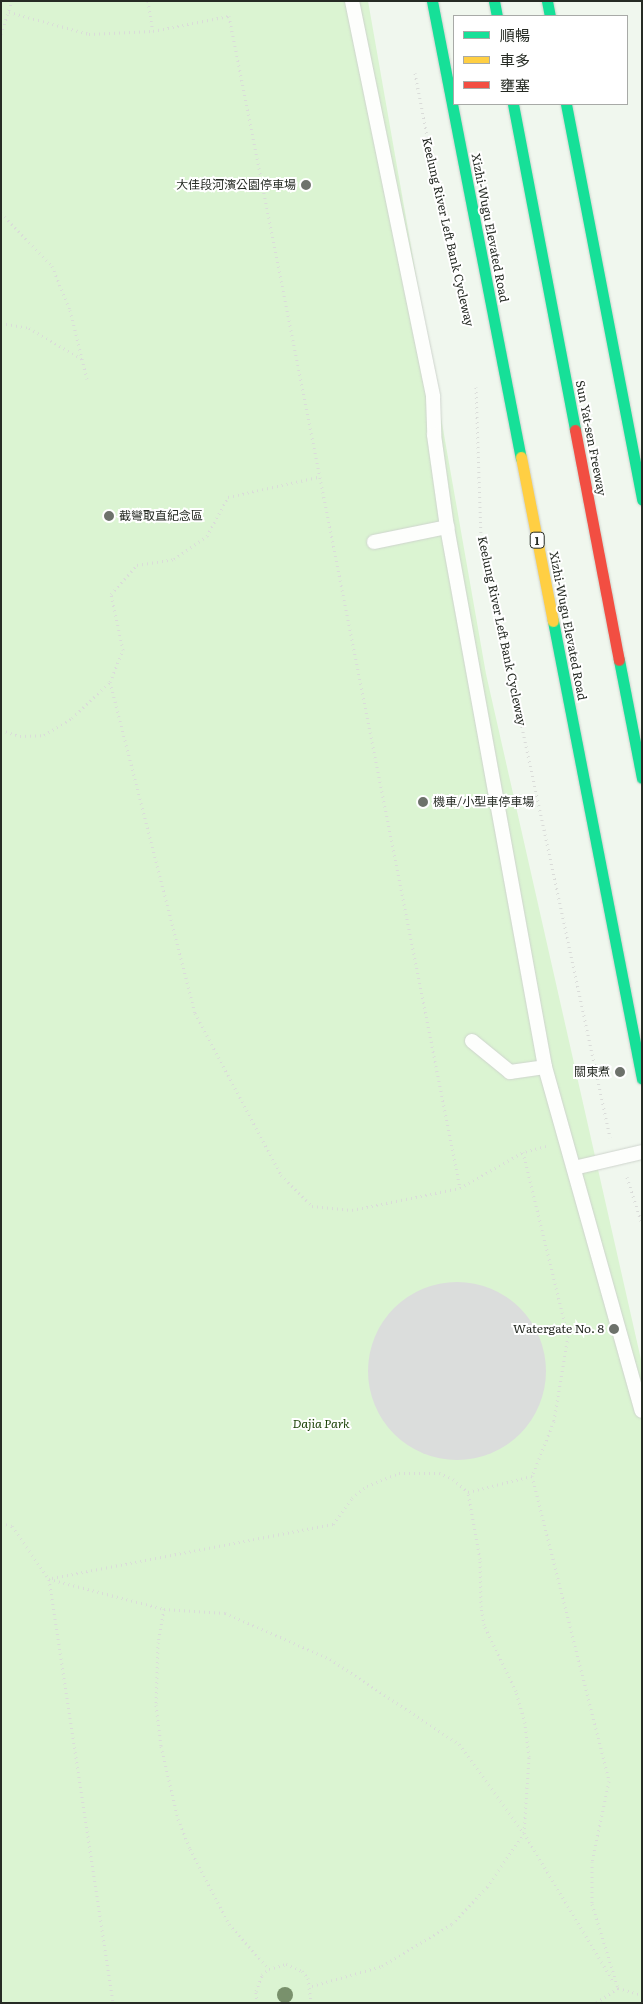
<!DOCTYPE html>
<html>
<head>
<meta charset="utf-8">
<style>
  body { margin:0 }
  #map { position:relative; width:643px; height:2004px; overflow:hidden; background:#f0f7ee; font-family:Literata,"Noto Sans TC",serif }
  div>[style] { position:absolute }
  .green>* { inset:0; background:#dbf4d2 }
  .building>* { inset:0; background:#dbdddc }
  .round { border-radius:50% }
  .path>* { height:3px; margin-top:-1.5px; transform-origin:0; background:repeating-linear-gradient(90deg,#dadcd9 0 1px,transparent 0 5px) }
  .roads { filter:drop-shadow(0 0 1px #ced4cd) drop-shadow(0 0 1px #ced4cd) }
  .lane>* { height:14px; margin:-7px; padding:0 7px; transform-origin:7px; border-radius:7px; background:#fdfefc }
  .fast>* { height:11px; margin:-5.5px; padding:0 5.5px; transform-origin:5.5px; border-radius:5.5px; background:#16e098 }
  .jam>* { height:11px; margin:-5.5px; padding:0 5.5px; transform-origin:5.5px; border-radius:5.5px; background:#f24e42 }
  .bridges { filter:drop-shadow(0 0 1px #ced1cd) drop-shadow(0 0 1px #ced1cd) }
  .fast-bridge>* { height:11px; margin:-5.5px; padding:0 5.5px; transform-origin:5.5px; border-radius:5.5px; background:#16e098 }
  .slow-bridge>* { height:11px; margin:-5.5px; padding:0 5.5px; transform-origin:5.5px; border-radius:5.5px; background:#ffcf43 }
  .trees>* { width:16px; height:16px; margin:-8px; border-radius:50%; background:#79916c }
  .dots>* { width:14px; height:14px; translate:-50% -50%; box-sizing:border-box; border:2px solid #fff; border-radius:50% }
  span { translate:-50% -50%; white-space:nowrap; text-align:center; line-height:1.15; -webkit-text-stroke:4px #fff; paint-order:stroke }
  .shield-label span { padding:1px 4px; background:#fff; border:1px solid; border-radius:4px; -webkit-text-stroke-width:0 }
  .shield-label { font-size:11px; color:#262b24; font-weight:700 }
  .poi-label { font-size:12px; color:#262b24 }
  .right { translate:-100% -50%; text-align:right }
  .left { translate:0 -50%; text-align:left }
  .street-label { font-size:12px; color:#262b24 }
  .park-label { font-size:12px; color:#173e02; font-style:italic }
  .frame { position:absolute; inset:0; border:2px solid #262b24; pointer-events:none }
  .legend { position:absolute; left:453px; top:15px; width:175px; height:90px; box-sizing:border-box; background:#fff; border:1px solid #a8aaa7; margin:0; padding:6px 9px; list-style:none; font-size:15px; color:#262b24 }
  .legend li { display:flex; align-items:center; gap:10px; height:25px }
  .legend b { width:25px; border:1px solid #a8aaa7 }
</style>
</head>
<body>
<div id="map">
  <div class="green">
    <i style="clip-path:polygon(1px 1px,368px 1px,486px 674px,642px 1364px,642px 2003px,1px 2003px)"></i>
  </div>
  <div class="building">
    <i class="round" style="left:368px;top:1282px;width:178px;height:178px"></i>
  </div>
  <div class="path">
    <i style="left:148px;top:1px;width:30px;rotate:81deg"></i>
    <i style="left:153px;top:31px;width:77px;rotate:-11.2deg"></i>
    <i style="left:229px;top:16px;width:1195px;rotate:78.85deg"></i>
    <i style="left:9px;top:12px;width:83px;rotate:15.4deg"></i>
    <i style="left:89px;top:34px;width:64px;rotate:-2.7deg"></i>
    <i style="left:1px;top:34px;width:35px;rotate:-72deg"></i>
    <i style="left:415px;top:73px;width:145px;rotate:79.2deg"></i>
    <i style="left:1px;top:213px;width:74px;rotate:46.1deg"></i>
    <i style="left:52px;top:266px;width:48px;rotate:67.8deg"></i>
    <i style="left:70px;top:310px;width:71px;rotate:76.2deg"></i>
    <i style="left:1px;top:323px;width:28px;rotate:10deg"></i>
    <i style="left:29px;top:328px;width:61px;rotate:30.3deg"></i>
    <i style="left:476px;top:387px;width:149px;rotate:88.1deg"></i>
    <i style="left:481px;top:536px;width:615px;rotate:77.89deg"></i>
    <i style="left:110px;top:682px;width:342px;rotate:75.6deg"></i>
    <i style="left:195px;top:1013px;width:183px;rotate:62deg"></i>
    <i style="left:281px;top:1175px;width:44px;rotate:45deg"></i>
    <i style="left:312px;top:1206px;width:40px;rotate:5.7deg"></i>
    <i style="left:352px;top:1210px;width:110px;rotate:-11.5deg"></i>
    <i style="left:460px;top:1188px;width:73px;rotate:-29.7deg"></i>
    <i style="left:1px;top:730px;width:20px;rotate:18deg"></i>
    <i style="left:20px;top:736px;width:24px;rotate:-2deg"></i>
    <i style="left:44px;top:735px;width:33px;rotate:-31deg"></i>
    <i style="left:72px;top:718px;width:52px;rotate:-43.5deg"></i>
    <i style="left:110px;top:682px;width:35px;rotate:-68deg"></i>
    <i style="left:123px;top:650px;width:57px;rotate:-102.1deg"></i>
    <i style="left:111px;top:594px;width:39px;rotate:-48deg"></i>
    <i style="left:137px;top:565px;width:37px;rotate:-9deg"></i>
    <i style="left:174px;top:559px;width:40px;rotate:-34.9deg"></i>
    <i style="left:207px;top:536px;width:44px;rotate:-61.7deg"></i>
    <i style="left:228px;top:497px;width:92px;rotate:-12.5deg"></i>
    <i style="left:546px;top:1146px;width:24px;rotate:165deg"></i>
    <i style="left:523px;top:1152px;width:189px;rotate:76.3deg"></i>
    <i style="left:568px;top:1336px;width:86px;rotate:99.4deg"></i>
    <i style="left:554px;top:1421px;width:59px;rotate:111.8deg"></i>
    <i style="left:532px;top:1476px;width:315px;rotate:75.8deg"></i>
    <i style="left:609px;top:1781px;width:83px;rotate:101.9deg"></i>
    <i style="left:592px;top:1862px;width:42px;rotate:90deg"></i>
    <i style="left:592px;top:1904px;width:88px;rotate:72.8deg"></i>
    <i style="left:618px;top:1988px;width:27px;rotate:146deg"></i>
    <i style="left:627px;top:1177px;width:49px;rotate:72.3deg"></i>
    <i style="left:1px;top:1523px;width:11px;rotate:15deg"></i>
    <i style="left:12px;top:1526px;width:65px;rotate:55.1deg"></i>
    <i style="left:49px;top:1579px;width:429px;rotate:81.4deg"></i>
    <i style="left:52px;top:1578px;width:286px;rotate:-10.9deg"></i>
    <i style="left:333px;top:1524px;width:32px;rotate:-54deg"></i>
    <i style="left:352px;top:1498px;width:19px;rotate:-39deg"></i>
    <i style="left:367px;top:1486px;width:35px;rotate:-22deg"></i>
    <i style="left:399px;top:1473px;width:40px"></i>
    <i style="left:439px;top:1473px;width:15px;rotate:23deg"></i>
    <i style="left:453px;top:1479px;width:20px;rotate:41deg"></i>
    <i style="left:468px;top:1492px;width:66px;rotate:-14deg"></i>
    <i style="left:49px;top:1579px;width:119px;rotate:14.6deg"></i>
    <i style="left:164px;top:1609px;width:61px;rotate:3.8deg"></i>
    <i style="left:225px;top:1613px;width:115px;rotate:23.7deg"></i>
    <i style="left:330px;top:1659px;width:154px;rotate:33.4deg"></i>
    <i style="left:459px;top:1744px;width:110px;rotate:53.9deg"></i>
    <i style="left:524px;top:1833px;width:175px;rotate:59deg"></i>
    <i style="left:164px;top:1609px;width:34px;rotate:100deg"></i>
    <i style="left:158px;top:1642px;width:63px;rotate:91.8deg"></i>
    <i style="left:156px;top:1705px;width:41px;rotate:83deg"></i>
    <i style="left:161px;top:1746px;width:75px;rotate:76.9deg"></i>
    <i style="left:178px;top:1819px;width:32px;rotate:68deg"></i>
    <i style="left:190px;top:1849px;width:85px;rotate:62.5deg"></i>
    <i style="left:229px;top:1924px;width:60px;rotate:48.4deg"></i>
    <i style="left:312px;top:1986px;width:73px;rotate:-15.9deg"></i>
    <i style="left:382px;top:1966px;width:82px;rotate:-31deg"></i>
    <i style="left:452px;top:1924px;width:51px;rotate:-46.6deg"></i>
    <i style="left:487px;top:1887px;width:65px;rotate:-55.6deg"></i>
    <i style="left:524px;top:1833px;width:76px;rotate:-86.2deg"></i>
    <i style="left:529px;top:1757px;width:34px;rotate:-97deg"></i>
    <i style="left:525px;top:1723px;width:33px;rotate:-106deg"></i>
    <i style="left:516px;top:1691px;width:73px;rotate:-115.9deg"></i>
    <i style="left:484px;top:1625px;width:18px;rotate:-99deg"></i>
    <i style="left:481px;top:1607px;width:48px;rotate:-91.2deg"></i>
    <i style="left:480px;top:1559px;width:68px;rotate:-100.2deg"></i>
    <i style="left:618px;top:1988px;width:25px;rotate:16deg"></i>
    <i style="left:257px;top:2003px;width:12px;rotate:-95deg"></i>
    <i style="left:256px;top:1991px;width:17px;rotate:-69deg"></i>
    <i style="left:262px;top:1975px;width:9px;rotate:-41deg"></i>
    <i style="left:269px;top:1969px;width:18px;rotate:-16deg"></i>
    <i style="left:286px;top:1964px;width:17px;rotate:24deg"></i>
    <i style="left:302px;top:1971px;width:9px;rotate:49deg"></i>
    <i style="left:308px;top:1978px;width:25px;rotate:83deg"></i>
  </div>
  <div class="roads">
    <div class="lane">
      <i style="left:352px;top:1px;width:404px;rotate:78.4deg"></i>
      <i style="left:433px;top:397px;width:38px;rotate:88deg"></i>
      <i style="left:434px;top:435px;width:93px;rotate:82deg"></i>
      <i style="left:447px;top:527px;width:549px;rotate:79.71deg"></i>
      <i style="left:545px;top:1067px;width:357px;rotate:74.3deg"></i>
      <i style="left:374px;top:542px;width:75px;rotate:-11.6deg"></i>
      <i style="left:472px;top:1041px;width:49px;rotate:39.2deg"></i>
      <i style="left:510px;top:1072px;width:35px;rotate:-8deg"></i>
      <i style="left:574px;top:1168px;width:70px;rotate:-13.2deg"></i>
    </div>
    <div class="fast">
      <i style="left:494px;top:1px;width:15px;rotate:79deg"></i>
      <i style="left:547px;top:1px;width:15px;rotate:79deg"></i>
      <i style="left:513px;top:104px;width:332px;rotate:79.2deg"></i>
      <i style="left:566px;top:104px;width:403px;rotate:79.1deg"></i>
      <i style="left:619px;top:660px;width:120px;rotate:79deg"></i>
    </div>
    <div class="jam">
      <i style="left:575px;top:430px;width:234px;rotate:79.2deg"></i>
    </div>
  </div>
  <div class="bridges">
    <div class="fast-bridge">
      <i style="left:432px;top:1px;width:465px;rotate:79deg"></i>
      <i style="left:553px;top:621px;width:466px;rotate:79deg"></i>
    </div>
    <div class="slow-bridge">
      <i style="left:521px;top:457px;width:167px;rotate:79deg"></i>
    </div>
  </div>
  <div class="trees">
    <i style="left:285px;top:1995px"></i>
  </div>
  <div class="dots">
    <i style="left:306px;top:185px;background:#6d726b"></i>
    <i style="left:109px;top:516px;background:#6d726b"></i>
    <i style="left:423px;top:802px;background:#6d726b"></i>
    <i style="left:620px;top:1072px;background:#6d726b"></i>
    <i style="left:614px;top:1329px;background:#6d726b"></i>
  </div>
  <div class="shield-label">
    <span style="left:537px;top:540px">1</span>
  </div>
  <div class="poi-label">
    <span class="right" style="left:296px;top:185px">大佳段河濱公園停車場</span>
    <span class="left" style="left:119px;top:516px">截彎取直紀念區</span>
    <span class="left" style="left:433px;top:802px">機車/小型車停車場</span>
    <span class="right" style="left:610px;top:1072px">關東煮</span>
    <span class="right" style="left:604px;top:1329px">Watergate No. 8</span>
  </div>
  <div class="street-label">
    <span style="left:490px;top:228px;rotate:79deg">Xizhi-Wugu Elevated Road</span>
    <span style="left:448px;top:232px;rotate:77deg">Keelung River Left Bank Cycleway</span>
    <span style="left:591px;top:438px;rotate:79deg">Sun Yat-sen Freeway</span>
    <span style="left:568px;top:626px;rotate:79deg">Xizhi-Wugu Elevated Road</span>
    <span style="left:502px;top:631px;rotate:78deg">Keelung River Left Bank Cycleway</span>
  </div>
  <div class="park-label">
    <span style="left:321px;top:1424px">Dajia Park</span>
  </div>
  <div class="frame"></div>
  <ul class="legend">
  <li><b style="height:6px;background:#16e098"></b>順暢</li>
  <li><b style="height:6px;background:#ffcf43"></b>車多</li>
  <li><b style="height:6px;background:#f24e42"></b>壅塞</li>
  </ul>
</div>
</body>
</html>
